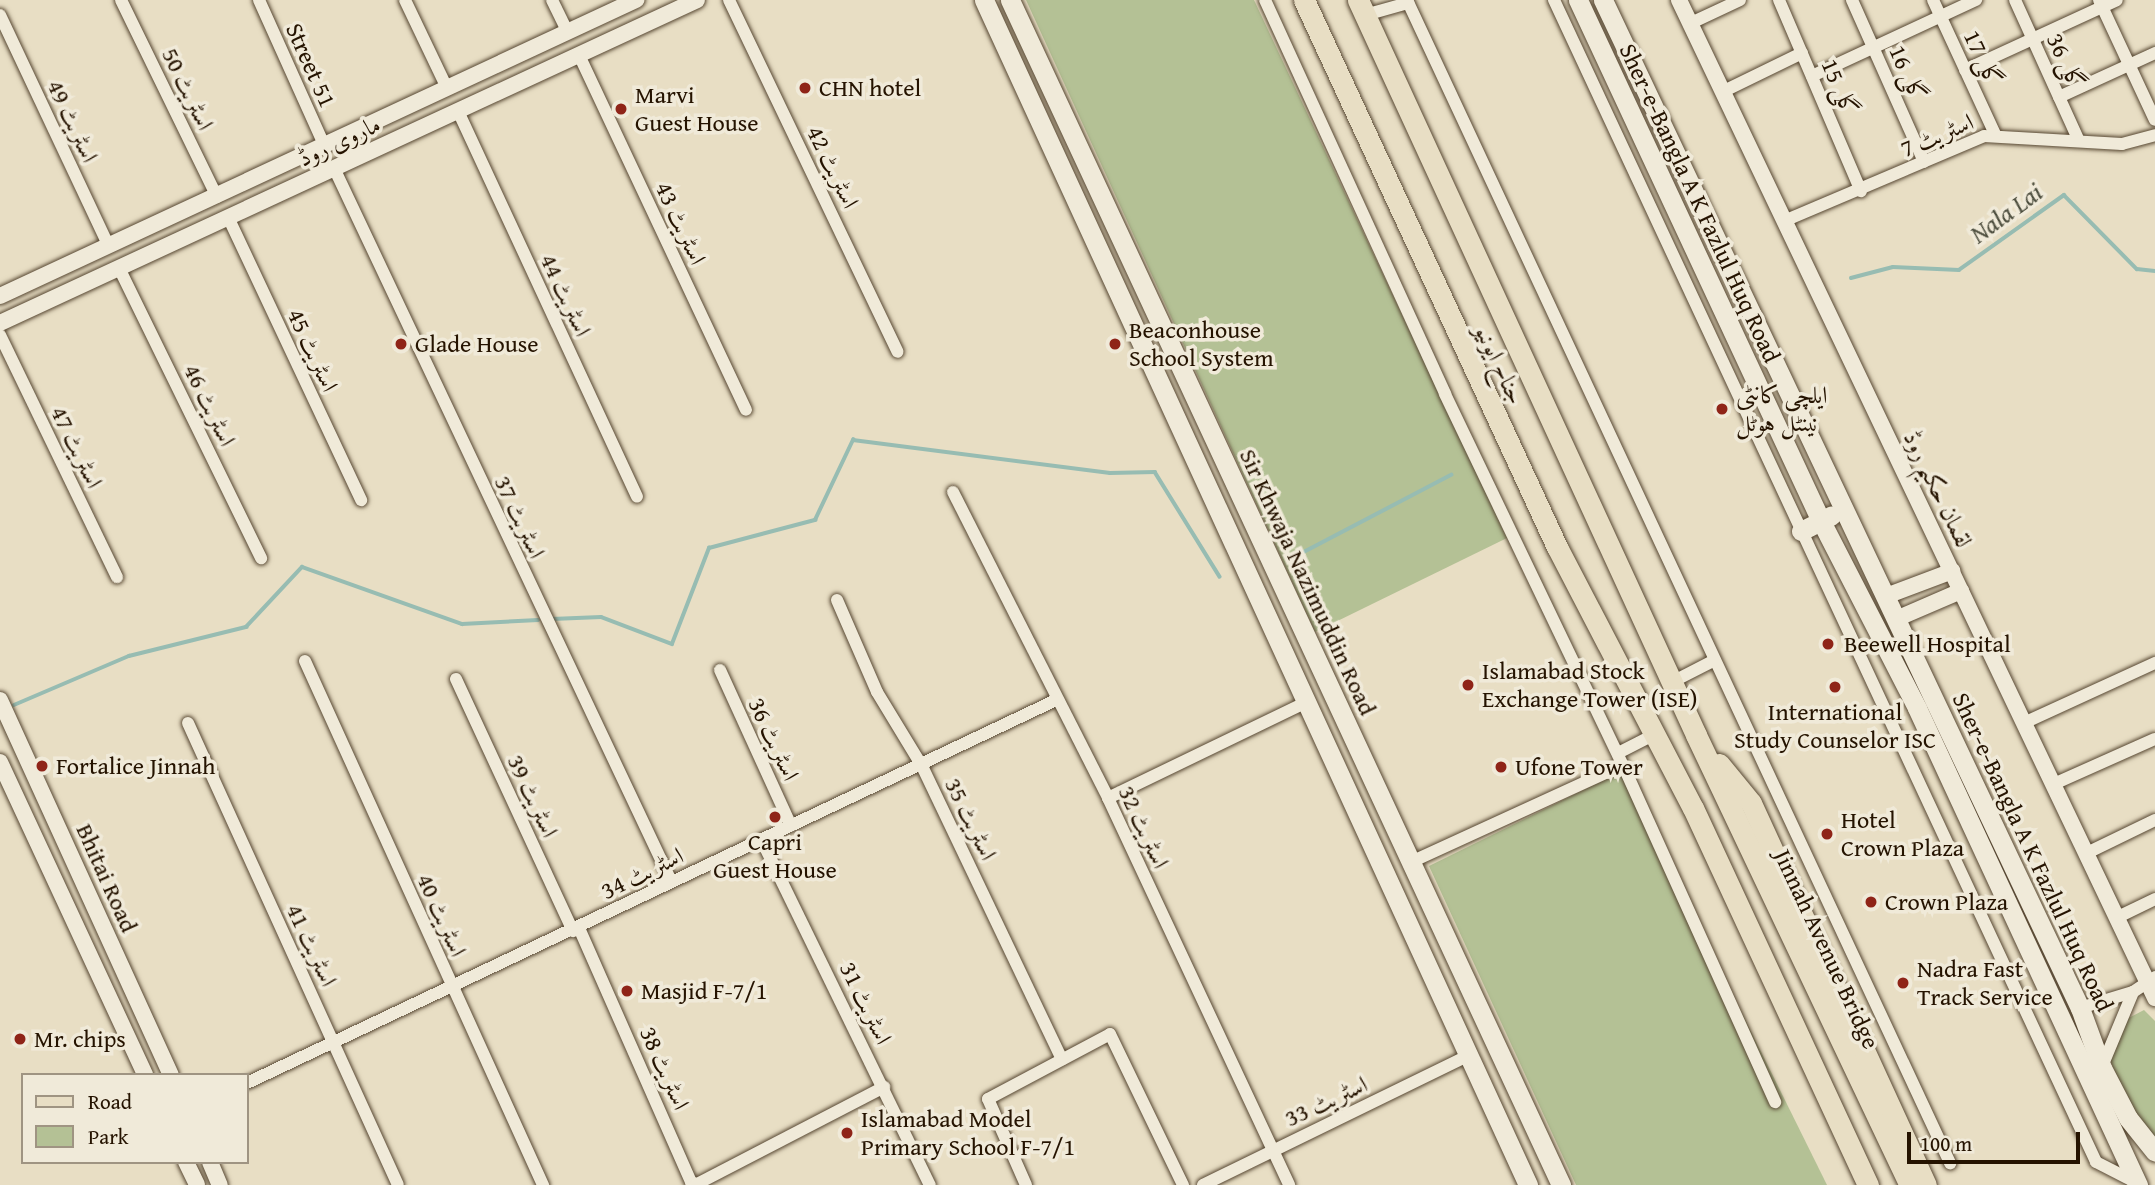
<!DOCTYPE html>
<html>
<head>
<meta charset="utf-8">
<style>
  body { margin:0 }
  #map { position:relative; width:2155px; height:1185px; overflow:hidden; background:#e8dec4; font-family:"Gentium Book Plus",Amiri,serif }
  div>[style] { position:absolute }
  .green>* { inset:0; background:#b4c195 }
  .stream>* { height:3.5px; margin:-1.75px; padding:0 1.75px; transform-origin:1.75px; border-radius:1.75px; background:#97bcb2 }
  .roads { filter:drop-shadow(0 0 2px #564631) drop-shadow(0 0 2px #564631) }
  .minor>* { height:12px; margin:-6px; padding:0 6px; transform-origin:6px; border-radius:6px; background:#f0ead9 }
  .tertiary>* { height:16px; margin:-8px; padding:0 8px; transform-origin:8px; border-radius:8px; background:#f0ead9 }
  .secondary>* { height:19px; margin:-9.5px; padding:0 9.5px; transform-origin:9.5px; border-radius:9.5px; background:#f0ead9 }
  .primary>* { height:21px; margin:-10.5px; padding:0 10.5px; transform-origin:10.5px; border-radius:10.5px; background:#e8dec4 }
  .dots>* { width:19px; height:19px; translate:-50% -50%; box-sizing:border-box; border:4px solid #f0ead9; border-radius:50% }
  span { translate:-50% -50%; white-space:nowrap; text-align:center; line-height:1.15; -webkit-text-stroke:7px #f0ead9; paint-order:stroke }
  .street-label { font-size:24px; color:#251300 }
  .poi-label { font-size:24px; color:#251300 }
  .left { translate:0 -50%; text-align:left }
  .water-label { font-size:26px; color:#4d4e3e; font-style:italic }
  .legend { position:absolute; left:21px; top:1073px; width:228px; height:91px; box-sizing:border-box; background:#f0ead9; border:2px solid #9f9482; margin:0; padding:9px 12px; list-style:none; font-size:21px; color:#251300 }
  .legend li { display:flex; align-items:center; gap:14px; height:35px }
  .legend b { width:35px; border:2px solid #9f9482 }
  .scale { position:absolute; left:1907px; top:1132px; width:173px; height:32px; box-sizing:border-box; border:4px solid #251300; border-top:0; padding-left:9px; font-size:21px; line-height:24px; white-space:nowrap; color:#251300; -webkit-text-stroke:5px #f0ead9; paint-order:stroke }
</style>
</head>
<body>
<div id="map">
  <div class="green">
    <i style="clip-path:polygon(1026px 0,1254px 0,1507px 538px,1315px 632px)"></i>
    <i style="clip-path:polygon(1622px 771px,1827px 1185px,1576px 1185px,1429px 866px)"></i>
    <i style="clip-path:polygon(2144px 1010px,2155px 1021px,2155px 1142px,2125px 1102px,2107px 1050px,2119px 1023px)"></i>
  </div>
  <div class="stream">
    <i style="left:1851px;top:278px;width:43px;rotate:-14.7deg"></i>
    <i style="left:1893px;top:267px;width:66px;rotate:2.6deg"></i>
    <i style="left:1959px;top:270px;width:129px;rotate:-35.5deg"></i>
    <i style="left:2064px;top:195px;width:104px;rotate:45.4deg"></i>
    <i style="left:2137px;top:269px;width:18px;rotate:6deg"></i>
    <i style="left:1298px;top:555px;width:173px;rotate:-27.6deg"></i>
    <i style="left:552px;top:619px;width:49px;rotate:-2.3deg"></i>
    <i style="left:601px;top:617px;width:76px;rotate:20.8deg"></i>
    <i style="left:672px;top:644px;width:103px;rotate:-68.9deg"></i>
    <i style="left:709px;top:548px;width:110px;rotate:-14.8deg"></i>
    <i style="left:815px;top:520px;width:89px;rotate:-64.6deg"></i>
    <i style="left:853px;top:440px;width:259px;rotate:7.3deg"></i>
    <i style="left:1110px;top:473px;width:45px;rotate:-1.3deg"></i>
    <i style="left:1155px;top:472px;width:123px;rotate:58.2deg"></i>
    <i style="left:14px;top:705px;width:125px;rotate:-23.1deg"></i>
    <i style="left:129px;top:656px;width:121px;rotate:-13.9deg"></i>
    <i style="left:246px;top:627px;width:82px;rotate:-47deg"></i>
    <i style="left:302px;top:567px;width:170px;rotate:19.6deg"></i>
    <i style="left:462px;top:624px;width:76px;rotate:-3deg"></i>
  </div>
  <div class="roads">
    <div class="minor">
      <i style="left:121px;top:0;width:219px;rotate:64deg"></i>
      <i style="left:259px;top:0;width:161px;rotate:65.8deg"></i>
      <i style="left:405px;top:0;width:95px;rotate:64.5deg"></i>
      <i style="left:552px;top:0;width:34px;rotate:64deg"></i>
      <i style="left:729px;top:0;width:390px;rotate:64.4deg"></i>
      <i style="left:1265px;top:0;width:433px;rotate:65.4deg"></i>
      <i style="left:1445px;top:394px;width:411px;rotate:64.4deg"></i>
      <i style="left:1623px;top:765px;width:370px;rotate:65.7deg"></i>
      <i style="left:1407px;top:0;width:1284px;rotate:64.97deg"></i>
      <i style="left:1554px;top:0;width:1282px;rotate:64.99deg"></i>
      <i style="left:2096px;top:1162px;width:46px;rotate:27.1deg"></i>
      <i style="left:1779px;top:0;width:208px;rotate:66.8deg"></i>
      <i style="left:1852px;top:0;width:177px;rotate:66deg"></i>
      <i style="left:1933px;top:0;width:148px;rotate:65.2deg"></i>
      <i style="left:2015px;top:0;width:153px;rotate:65.6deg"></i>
      <i style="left:2099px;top:0;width:132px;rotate:65deg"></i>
      <i style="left:0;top:15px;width:254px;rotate:64.8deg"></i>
      <i style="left:1365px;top:15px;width:45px;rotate:-15.6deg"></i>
      <i style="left:1691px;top:23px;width:54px;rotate:-25.1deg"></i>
      <i style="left:579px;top:55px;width:392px;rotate:64.8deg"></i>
      <i style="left:1965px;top:70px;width:167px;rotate:-24.7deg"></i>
      <i style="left:1812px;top:76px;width:181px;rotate:-24.9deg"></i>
      <i style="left:1722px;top:92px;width:89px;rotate:-26deg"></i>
      <i style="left:2059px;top:97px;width:106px;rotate:-24.6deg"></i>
      <i style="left:458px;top:111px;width:425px;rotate:65.1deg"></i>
      <i style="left:334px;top:168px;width:789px;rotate:64.7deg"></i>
      <i style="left:228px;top:217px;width:313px;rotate:64.8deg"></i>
      <i style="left:1784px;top:221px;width:217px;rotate:-23deg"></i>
      <i style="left:1984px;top:136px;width:138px;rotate:3.3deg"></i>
      <i style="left:2122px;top:144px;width:34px;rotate:-15deg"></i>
      <i style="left:120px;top:270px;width:321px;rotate:63.9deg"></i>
      <i style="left:0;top:335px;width:269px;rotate:64.2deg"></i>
      <i style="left:953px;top:492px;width:343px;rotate:63.1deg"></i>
      <i style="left:1108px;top:798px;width:427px;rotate:64.9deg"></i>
      <i style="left:837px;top:600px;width:100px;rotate:66.5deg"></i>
      <i style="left:877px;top:692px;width:87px;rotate:58.7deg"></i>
      <i style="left:922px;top:766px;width:325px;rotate:64.5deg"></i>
      <i style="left:305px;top:661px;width:576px;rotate:65.57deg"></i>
      <i style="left:720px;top:670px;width:171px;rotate:65.5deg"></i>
      <i style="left:456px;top:679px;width:278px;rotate:65.1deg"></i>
      <i style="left:1672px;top:682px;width:48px;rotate:-27.1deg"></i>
      <i style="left:2026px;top:722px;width:142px;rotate:-24.6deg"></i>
      <i style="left:188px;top:723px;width:507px;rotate:65.56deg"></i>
      <i style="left:1618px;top:753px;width:38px;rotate:-27deg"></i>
      <i style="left:2056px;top:783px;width:108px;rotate:-24deg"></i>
      <i style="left:1108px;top:798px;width:221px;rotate:-25.8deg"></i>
      <i style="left:762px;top:841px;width:383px;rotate:64deg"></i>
      <i style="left:2089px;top:852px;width:73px;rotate:-25.9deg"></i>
      <i style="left:1411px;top:862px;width:233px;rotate:-24.6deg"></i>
      <i style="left:2118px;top:917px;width:41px;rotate:-25.9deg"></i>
      <i style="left:579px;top:928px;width:278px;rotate:66.2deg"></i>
      <i style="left:691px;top:1182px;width:8px;rotate:23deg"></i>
      <i style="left:2080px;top:1008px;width:55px;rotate:-16.8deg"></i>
      <i style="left:2133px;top:992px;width:27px;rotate:-34deg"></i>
      <i style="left:2101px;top:1069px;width:83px;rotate:-67.4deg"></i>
      <i style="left:247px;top:1083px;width:895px;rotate:-25.33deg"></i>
      <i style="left:697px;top:1184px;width:211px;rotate:-27.4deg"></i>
      <i style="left:1026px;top:1185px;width:94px;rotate:-113.8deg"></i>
      <i style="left:988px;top:1099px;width:138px;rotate:-28deg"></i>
      <i style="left:1110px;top:1034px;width:168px;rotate:64.2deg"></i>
      <i style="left:1203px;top:1185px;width:295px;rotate:-26deg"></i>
    </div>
    <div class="tertiary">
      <i style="left:1679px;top:0;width:1106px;rotate:64.5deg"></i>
      <i style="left:0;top:296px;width:702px;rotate:-24.96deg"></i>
      <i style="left:0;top:323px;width:768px;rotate:-24.86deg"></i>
      <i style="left:1886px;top:596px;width:71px;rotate:-20.7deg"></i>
      <i style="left:1896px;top:619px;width:71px;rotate:-23.3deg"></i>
      <i style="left:0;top:700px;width:412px;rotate:65.5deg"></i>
      <i style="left:0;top:762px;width:345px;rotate:65.1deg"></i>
      <i style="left:186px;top:1162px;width:25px;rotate:64deg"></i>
      <i style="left:210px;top:1162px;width:25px;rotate:67deg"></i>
    </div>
    <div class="secondary">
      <i style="left:984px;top:0;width:1304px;rotate:65.34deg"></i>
      <i style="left:1010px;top:0;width:1307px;rotate:65.06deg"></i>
      <i style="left:1578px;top:0;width:575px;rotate:65deg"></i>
      <i style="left:1821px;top:521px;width:210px;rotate:62.8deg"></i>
      <i style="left:1917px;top:708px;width:526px;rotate:65.14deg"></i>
      <i style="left:1603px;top:0;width:1115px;rotate:64.68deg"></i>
      <i style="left:2080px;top:1008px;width:64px;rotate:69.9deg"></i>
      <i style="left:2102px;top:1068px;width:56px;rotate:62.5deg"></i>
      <i style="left:2128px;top:1118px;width:43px;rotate:51.5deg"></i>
      <i style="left:1801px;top:531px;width:34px;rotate:-27deg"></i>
    </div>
    <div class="primary">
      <i style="left:1304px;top:0;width:603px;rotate:65.18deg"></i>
      <i style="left:1557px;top:547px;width:294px;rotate:62.5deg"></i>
      <i style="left:1693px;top:808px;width:416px;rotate:65.1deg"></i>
      <i style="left:1358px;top:0;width:809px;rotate:65.3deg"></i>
      <i style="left:1696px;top:735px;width:498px;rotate:64.6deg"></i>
      <i style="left:1719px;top:764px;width:50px;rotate:50.6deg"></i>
      <i style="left:1751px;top:803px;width:420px;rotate:65.4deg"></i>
    </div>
  </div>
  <div class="dots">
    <i style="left:805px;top:88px;background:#8f2418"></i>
    <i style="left:621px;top:109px;background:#8f2418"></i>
    <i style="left:401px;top:344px;background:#8f2418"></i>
    <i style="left:1115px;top:344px;background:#8f2418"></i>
    <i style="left:1722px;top:409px;background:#8f2418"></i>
    <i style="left:1828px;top:644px;background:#8f2418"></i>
    <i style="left:1468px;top:685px;background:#8f2418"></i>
    <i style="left:1835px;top:687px;background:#8f2418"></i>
    <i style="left:42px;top:766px;background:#8f2418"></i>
    <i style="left:1501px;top:767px;background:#8f2418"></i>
    <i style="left:775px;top:817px;background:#8f2418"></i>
    <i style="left:1827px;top:834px;background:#8f2418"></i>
    <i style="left:1871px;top:902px;background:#8f2418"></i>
    <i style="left:1903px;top:983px;background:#8f2418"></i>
    <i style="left:627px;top:991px;background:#8f2418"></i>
    <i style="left:20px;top:1039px;background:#8f2418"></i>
    <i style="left:847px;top:1133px;background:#8f2418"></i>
  </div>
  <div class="street-label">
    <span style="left:1983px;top:58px;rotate:65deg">گلی 17</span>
    <span style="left:2066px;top:61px;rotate:65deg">گلی 36</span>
    <span style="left:311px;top:65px;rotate:66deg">Street 51</span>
    <span style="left:1908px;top:73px;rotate:66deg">گلی 16</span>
    <span style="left:1840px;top:87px;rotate:67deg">گلی 15</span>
    <span style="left:188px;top:89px;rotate:64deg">اسٹریٹ 50</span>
    <span style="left:73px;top:121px;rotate:65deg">اسٹریٹ 49</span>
    <span style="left:1937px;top:135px;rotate:-23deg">اسٹریٹ 7</span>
    <span style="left:339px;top:141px;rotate:-25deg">ماروی روڈ</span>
    <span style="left:833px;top:167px;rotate:64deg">اسٹریٹ 42</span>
    <span style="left:1700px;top:203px;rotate:65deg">Sher-e-Bangla A K Fazlul Huq Road</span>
    <span style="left:681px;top:223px;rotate:65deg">اسٹریٹ 43</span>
    <span style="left:566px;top:295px;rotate:65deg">اسٹریٹ 44</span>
    <span style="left:313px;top:350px;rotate:65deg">اسٹریٹ 45</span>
    <span style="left:1500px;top:364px;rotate:65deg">جناح ایونیو</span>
    <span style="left:210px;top:405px;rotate:64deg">اسٹریٹ 46</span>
    <span style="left:77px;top:447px;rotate:64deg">اسٹریٹ 47</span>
    <span style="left:1938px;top:489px;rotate:64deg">لقمان حکیم روڈ</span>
    <span style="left:520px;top:517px;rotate:65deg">اسٹریٹ 37</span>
    <span style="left:1308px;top:582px;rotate:65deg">Sir Khwaja Nazimuddin Road</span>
    <span style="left:774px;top:739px;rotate:65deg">اسٹریٹ 36</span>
    <span style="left:533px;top:796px;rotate:65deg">اسٹریٹ 39</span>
    <span style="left:971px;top:819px;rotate:64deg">اسٹریٹ 35</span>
    <span style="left:1144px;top:827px;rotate:65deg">اسٹریٹ 32</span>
    <span style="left:2033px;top:852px;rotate:65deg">Sher-e-Bangla A K Fazlul Huq Road</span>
    <span style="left:642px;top:873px;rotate:-26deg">اسٹریٹ 34</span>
    <span style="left:107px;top:878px;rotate:66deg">Bhitai Road</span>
    <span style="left:442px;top:915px;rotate:66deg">اسٹریٹ 40</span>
    <span style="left:312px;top:945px;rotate:65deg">اسٹریٹ 41</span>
    <span style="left:1827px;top:949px;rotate:65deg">Jinnah Avenue Bridge</span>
    <span style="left:866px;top:1003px;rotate:64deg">اسٹریٹ 31</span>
    <span style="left:665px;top:1068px;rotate:66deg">اسٹریٹ 38</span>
    <span style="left:1326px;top:1101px;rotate:-25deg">اسٹریٹ 33</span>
  </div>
  <div class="poi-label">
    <span class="left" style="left:819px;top:88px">CHN hotel</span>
    <span class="left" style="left:635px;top:109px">Marvi<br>Guest House</span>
    <span class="left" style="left:1129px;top:344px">Beaconhouse<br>School System</span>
    <span class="left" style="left:415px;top:344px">Glade House</span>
    <span class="left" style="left:1736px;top:409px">ایلچی کانٹی<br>نینٹل ہوٹل</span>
    <span class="left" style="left:1844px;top:644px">Beewell Hospital</span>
    <span class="left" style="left:1482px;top:685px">Islamabad Stock<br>Exchange Tower (ISE)</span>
    <span style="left:1835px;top:726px">International<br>Study Counselor ISC</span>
    <span class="left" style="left:56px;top:766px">Fortalice Jinnah</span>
    <span class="left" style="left:1515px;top:767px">Ufone Tower</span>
    <span class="left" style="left:1841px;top:834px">Hotel<br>Crown Plaza</span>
    <span style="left:775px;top:856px">Capri<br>Guest House</span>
    <span class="left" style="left:1885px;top:902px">Crown Plaza</span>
    <span class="left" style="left:1917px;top:983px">Nadra Fast<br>Track Service</span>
    <span class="left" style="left:641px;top:991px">Masjid F-7/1</span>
    <span class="left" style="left:34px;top:1039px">Mr. chips</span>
    <span class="left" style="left:861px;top:1133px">Islamabad Model<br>Primary School F-7/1</span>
  </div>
  <div class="water-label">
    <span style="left:2006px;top:213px;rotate:-36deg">Nala Lai</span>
  </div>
  <ul class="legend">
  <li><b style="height:9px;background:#e8dec4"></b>Road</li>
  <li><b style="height:19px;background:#b4c195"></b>Park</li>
  </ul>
  <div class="scale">100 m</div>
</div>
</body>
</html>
